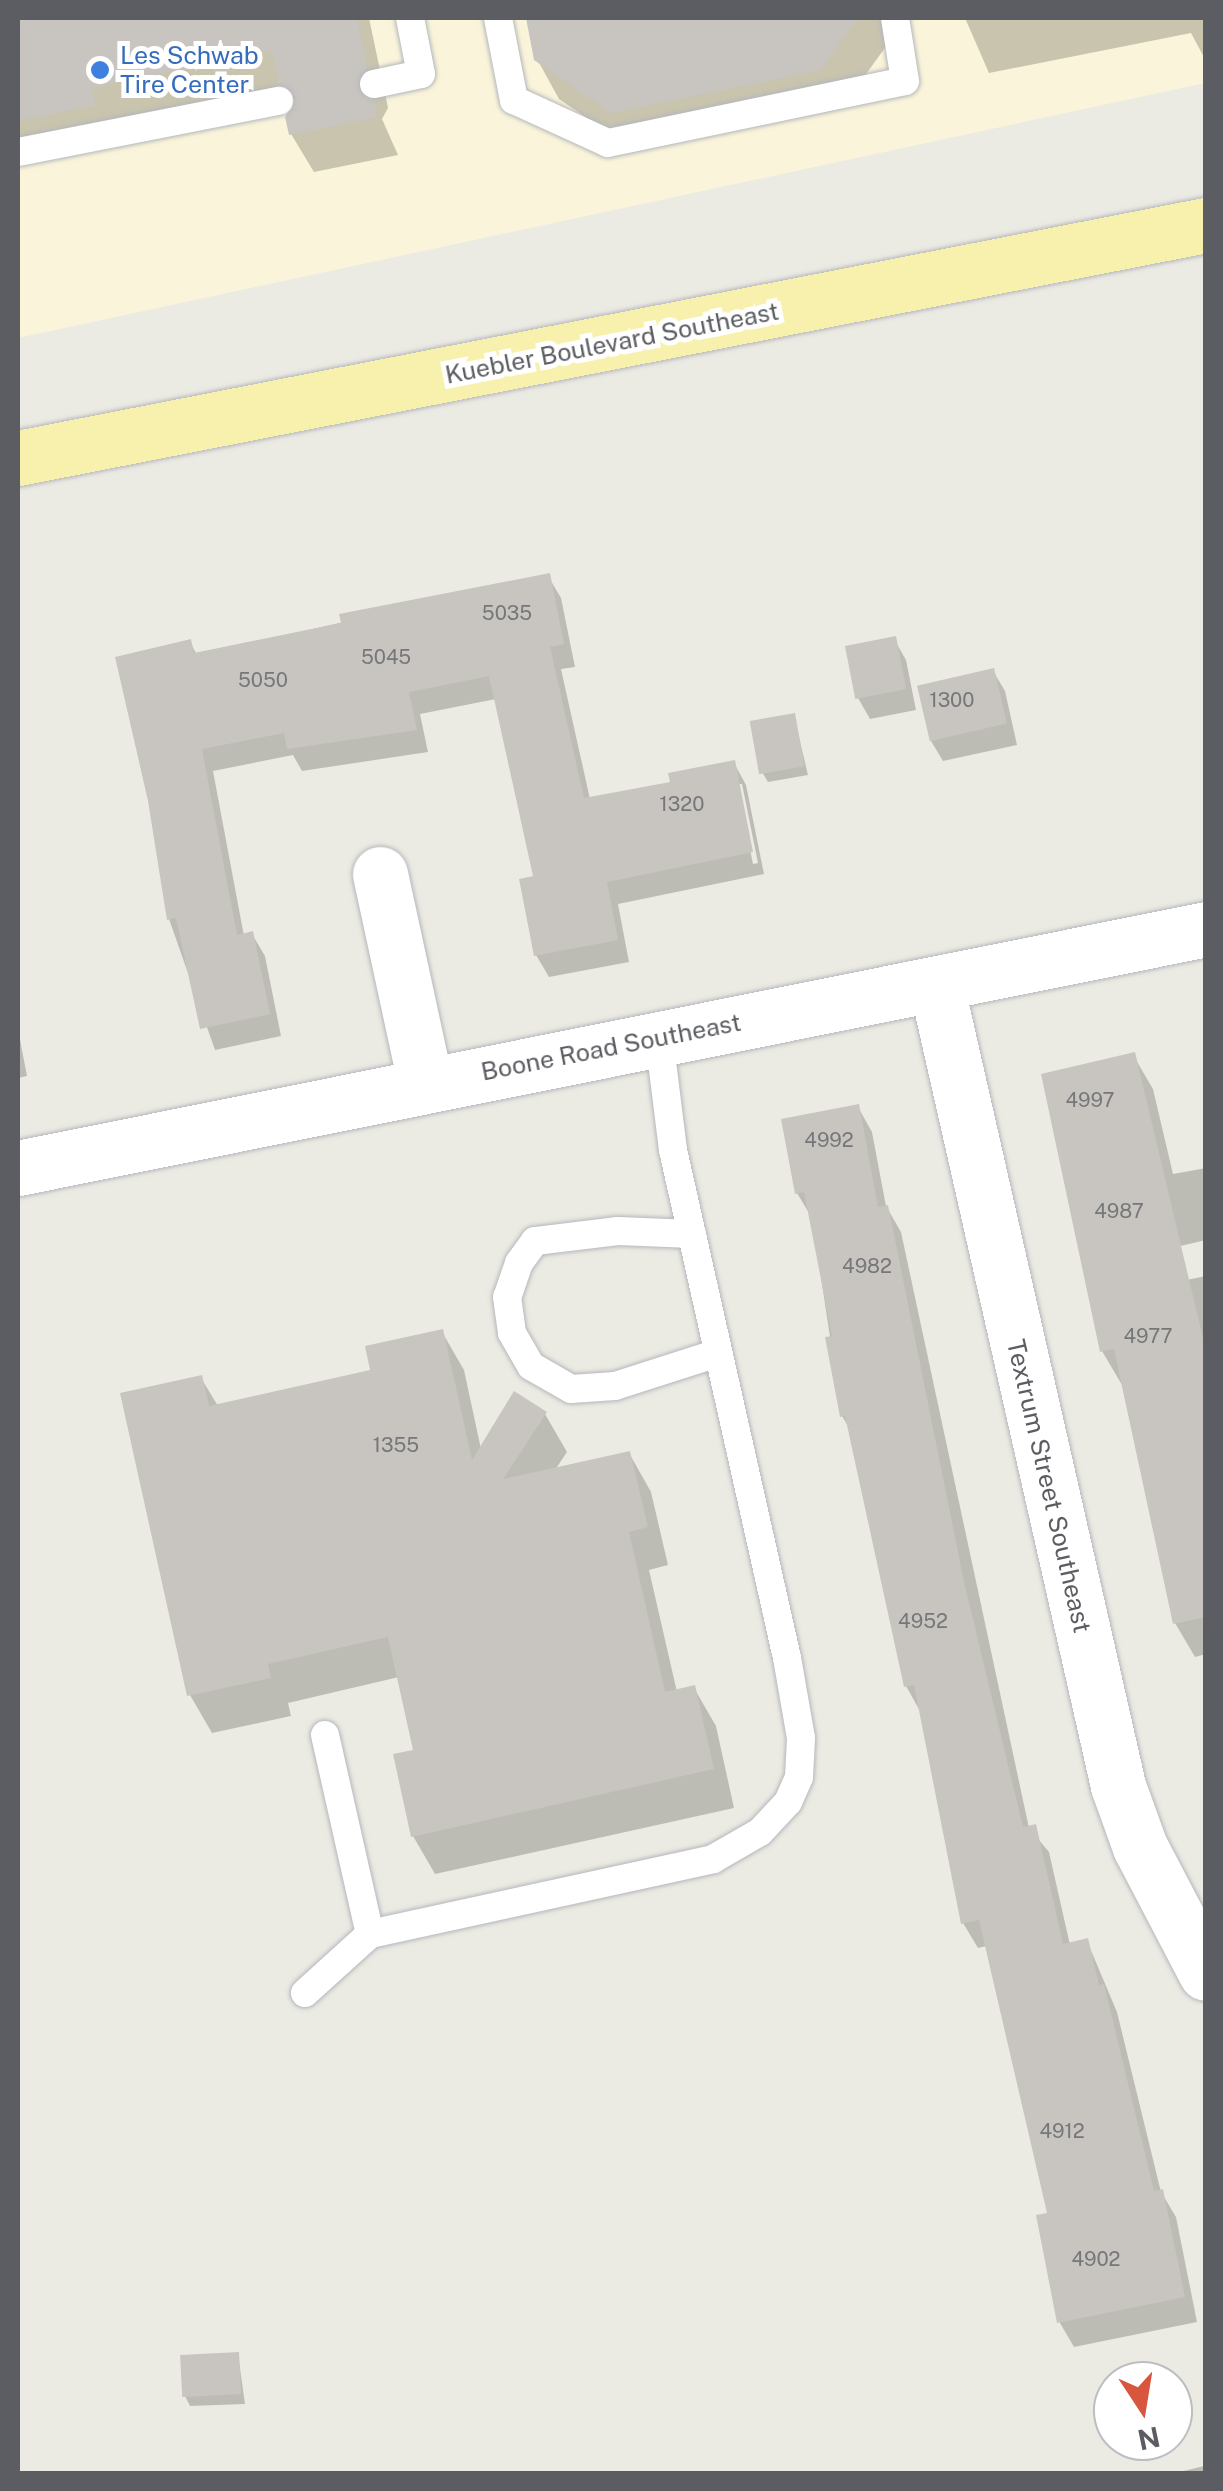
<!DOCTYPE html>
<html>
<head>
<meta charset="utf-8">
<style>
  body { margin:0 }
  #map { position:relative; width:1223px; height:2491px; overflow:hidden; background:#ecebe3; font-family:"Public Sans",sans-serif }
  div>[style] { position:absolute }
  .commercial>* { inset:0; background:#faf5da }
  .shadow>* { inset:0; background:#0003 }
  .building>* { inset:0; background:#c8c5c0; transform-origin:0 0 }
  .roads { filter:drop-shadow(0 0 2px #b5b7bc) drop-shadow(0 0 2px #b5b7bc) }
  .service>* { height:28px; margin:-14px; padding:0 14px; transform-origin:14px; border-radius:14px; background:#fff }
  .minor>* { height:55px; margin:-27.5px; padding:0 27.5px; transform-origin:27.5px; border-radius:27.5px; background:#fff }
  .tertiary>* { height:55px; margin:-27.5px; padding:0 27.5px; transform-origin:27.5px; border-radius:27.5px; background:#fff }
  .primary>* { height:55px; margin:-27.5px; padding:0 27.5px; transform-origin:27.5px; border-radius:27.5px; background:#f7f1ad }
  .dots>* { width:28px; height:28px; translate:-50% -50%; box-sizing:border-box; border:5px solid #fff; border-radius:50% }
  span { translate:-50% -50%; white-space:nowrap; text-align:center; line-height:1.15; -webkit-text-stroke:10px #fff; paint-order:stroke }
  .number-label { font-size:20px; color:#76777a }
  .number-label span { -webkit-text-stroke-width:0 }
  .shop-label { font-size:25px; color:#366cbe }
  .left { translate:0 -50%; text-align:left }
  .street-label { font-size:25px; color:#5b5d62 }
  .frame { position:absolute; inset:0; border:20px solid #5b5d62; pointer-events:none }
  .north { position:absolute; left:1093px; top:2361px; width:100px; height:100px; box-sizing:border-box; background:#fff; border:2px solid #bdbec0; border-radius:50%; rotate:168deg; font-size:28px; font-weight:700; line-height:40px; text-align:center; color:#5b5d62 }
  .north::after { content:''; display:block; margin:auto; width:35px; height:45px; background:#d7563d; clip-path:polygon(50% 0,100% 100%,50% 72%,0 100%) }
</style>
</head>
<body>
<div id="map">
  <div class="commercial">
    <i style="clip-path:polygon(18px 18px,1205px 18px,1205px 83px,18px 338px)"></i>
  </div>
  <div class="shadow">
    <i style="clip-path:polygon(18px 18px,369px 18px,388px 108px,382px 119px,398px 155px,314px 172px,291px 134px,294px 106px,285px 91px,18px 163px)"></i>
    <i style="clip-path:polygon(528px 18px,887px 18px,892px 38px,841px 109px,635px 151px,559px 99px,537px 59px)"></i>
    <i style="clip-path:polygon(965px 18px,1206px 18px,1206px 61px,1191px 33px,989px 73px)"></i>
    <i style="clip-path:polygon(evenodd,548px 576px,561px 598px,575px 667px,561px 669px,590px 799px,673px 784px,734px 763px,746px 785px,764px 874px,618px 904px,629px 962px,549px 977px,536px 955px,536px 878px,496px 699px,420px 714px,428px 752px,302px 771px,293px 755px,213px 771px,244px 936px,252px 934px,265px 956px,281px 1036px,215px 1050px,169px 919px,190px 642px,197px 655px,548px 576px,737px 784px,742px 784px,758px 863px,753px 864px,737px 784px)"></i>
    <i style="clip-path:polygon(894px 639px,906px 660px,916px 710px,870px 719px,858px 698px)"></i>
    <i style="clip-path:polygon(993px 671px,1005px 691px,1017px 745px,943px 761px,931px 741px)"></i>
    <i style="clip-path:polygon(794px 716px,808px 775px,768px 782px,762px 772px)"></i>
    <i style="clip-path:polygon(18px 1029px,27px 1076px,18px 1078px)"></i>
    <i style="clip-path:polygon(1133px 1055px,1153px 1089px,1173px 1174px,1206px 1168px,1206px 1240px,1155px 1252px,1162px 1285px,1206px 1276px,1206px 1654px,1195px 1657px,1175px 1623px,1122px 1385px,1102px 1351px,1044px 1075px)"></i>
    <i style="clip-path:polygon(858px 1107px,872px 1132px,886px 1206px,901px 1232px,1029px 1828px,1049px 1852px,1070px 1945px,1087px 1941px,1117px 2012px,1161px 2192px,1176px 2217px,1197px 2322px,1074px 2347px,1060px 2323px,1038px 2217px,1050px 2215px,987px 1946px,978px 1948px,963px 1923px,920px 1711px,906px 1686px,851px 1431px,842px 1416px,812px 1218px,797px 1193px)"></i>
    <i style="clip-path:polygon(442px 1332px,464px 1370px,481px 1449px,545px 1414px,567px 1452px,555px 1470px,629px 1453px,651px 1492px,668px 1565px,649px 1570px,677px 1692px,694px 1688px,716px 1726px,734px 1808px,435px 1874px,413px 1836px,416px 1752px,399px 1677px,288px 1703px,291px 1716px,212px 1733px,190px 1695px,201px 1378px,218px 1406px,373px 1372px)"></i>
    <i style="clip-path:polygon(238px 2354px,245px 2404px,190px 2406px,185px 2396px)"></i>
    <i style="clip-path:polygon(1204px 2466px,1206px 2474px,1171px 2474px)"></i>
  </div>
  <div class="building">
    <i style="clip-path:polygon(18px 18px,357px 18px,367px 68px,357px 87px,374px 101px,377px 117px,289px 135px,285px 117px,296px 97px,279px 84px,272px 51px,92px 88px,96px 105px,18px 121px)"></i>
    <i style="clip-path:polygon(526px 18px,858px 18px,820px 70px,611px 113px,534px 60px)"></i>
    <i style="clip-path:polygon(550px 573px,564px 644px,550px 647px,584px 798px,670px 782px,668px 773px,735px 760px,753px 852px,607px 882px,618px 940px,534px 956px,519px 879px,533px 876px,489px 676px,409px 692px,417px 730px,287px 749px,284px 733px,202px 749px,237px 935px,253px 931px,270px 1014px,200px 1029px,176px 918px,167px 920px,148px 801px,115px 657px,191px 639px,194px 653px,341px 623px,339px 614px)"></i>
    <i style="left:896px;top:636px;width:54px;height:52px;rotate:79deg"></i>
    <i style="left:994px;top:668px;width:57px;height:79px;rotate:77deg"></i>
    <i style="left:795px;top:713px;width:54px;height:46px;rotate:80deg"></i>
    <i style="clip-path:polygon(1135px 1052px,1206px 1351px,1206px 1617px,1173px 1624px,1114px 1349px,1100px 1352px,1041px 1074px)"></i>
    <i style="clip-path:polygon(859px 1104px,878px 1207px,888px 1205px,964px 1582px,1023px 1827px,1036px 1824px,1063px 1944px,1088px 1938px,1099px 1985px,1104px 1984px,1154px 2191px,1163px 2189px,1185px 2297px,1057px 2323px,1036px 2215px,1047px 2213px,979px 1920px,961px 1924px,914px 1685px,904px 1687px,845px 1416px,840px 1417px,825px 1337px,832px 1336px,804px 1192px,795px 1194px,781px 1119px)"></i>
    <i style="clip-path:polygon(443px 1329px,472px 1460px,514px 1391px,547px 1412px,503px 1479px,630px 1451px,648px 1527px,629px 1532px,665px 1692px,695px 1685px,714px 1769px,411px 1837px,393px 1754px,413px 1750px,388px 1637px,268px 1664px,271px 1678px,187px 1696px,120px 1393px,202px 1375px,209px 1406px,370px 1370px,365px 1346px)"></i>
    <i style="left:239px;top:2352px;width:42px;height:59px;rotate:87deg"></i>
  </div>
  <div class="roads">
    <div class="service">
      <i style="left:498px;top:18px;width:84px;rotate:79deg"></i>
      <i style="left:514px;top:100px;width:103px;rotate:24.6deg"></i>
      <i style="left:608px;top:143px;width:303px;rotate:-11.8deg"></i>
      <i style="left:905px;top:81px;width:64px;rotate:-99deg"></i>
      <i style="left:374px;top:84px;width:48px;rotate:-12deg"></i>
      <i style="left:421px;top:74px;width:57px;rotate:-101.1deg"></i>
      <i style="left:18px;top:152px;width:266px;rotate:-11.1deg"></i>
      <i style="left:692px;top:1234px;width:74px;rotate:-177.7deg"></i>
      <i style="left:618px;top:1231px;width:84px;rotate:173.1deg"></i>
      <i style="left:535px;top:1241px;width:27px;rotate:126deg"></i>
      <i style="left:519px;top:1263px;width:36px;rotate:109deg"></i>
      <i style="left:507px;top:1297px;width:36px;rotate:82deg"></i>
      <i style="left:512px;top:1333px;width:38px;rotate:60deg"></i>
      <i style="left:531px;top:1366px;width:46px;rotate:29.9deg"></i>
      <i style="left:571px;top:1389px;width:44px;rotate:-3.9deg"></i>
      <i style="left:615px;top:1386px;width:108px;rotate:-17.8deg"></i>
      <i style="left:325px;top:1735px;width:204px;rotate:77.3deg"></i>
      <i style="left:305px;top:1993px;width:88px;rotate:-42.2deg"></i>
      <i style="left:370px;top:1934px;width:351px;rotate:-12.3deg"></i>
      <i style="left:713px;top:1859px;width:54px;rotate:-29.9deg"></i>
      <i style="left:760px;top:1832px;width:41px;rotate:-47deg"></i>
      <i style="left:788px;top:1802px;width:27px;rotate:-66deg"></i>
      <i style="left:799px;top:1777px;width:39px;rotate:-87deg"></i>
      <i style="left:801px;top:1738px;width:81px;rotate:-99.9deg"></i>
      <i style="left:787px;top:1658px;width:521px;rotate:-102.65deg"></i>
      <i style="left:673px;top:1150px;width:114px;rotate:-97.1deg"></i>
    </div>
    <div class="minor">
      <i style="left:380px;top:874px;width:214px;rotate:77.8deg"></i>
      <i style="left:936px;top:984px;width:822px;rotate:77.21deg"></i>
      <i style="left:1118px;top:1786px;width:65px;rotate:70.2deg"></i>
      <i style="left:1140px;top:1847px;width:142px;rotate:62.4deg"></i>
    </div>
    <div class="tertiary">
      <i style="left:18px;top:1168px;width:1212px;rotate:-11.37deg"></i>
    </div>
    <div class="primary">
      <i style="left:18px;top:458px;width:1211px;rotate:-11.1deg"></i>
    </div>
  </div>
  <div class="dots">
    <i style="left:100px;top:70px;background:#3f7fe0"></i>
  </div>
  <div class="number-label">
    <span style="left:507px;top:613px">5035</span>
    <span style="left:386px;top:657px">5045</span>
    <span style="left:263px;top:680px">5050</span>
    <span style="left:952px;top:700px">1300</span>
    <span style="left:682px;top:804px">1320</span>
    <span style="left:1090px;top:1100px">4997</span>
    <span style="left:829px;top:1140px">4992</span>
    <span style="left:1119px;top:1211px">4987</span>
    <span style="left:867px;top:1266px">4982</span>
    <span style="left:1148px;top:1336px">4977</span>
    <span style="left:396px;top:1445px">1355</span>
    <span style="left:923px;top:1621px">4952</span>
    <span style="left:1062px;top:2131px">4912</span>
    <span style="left:1096px;top:2259px">4902</span>
  </div>
  <div class="shop-label">
    <span class="left" style="left:120px;top:70px">Les Schwab<br>Tire Center</span>
  </div>
  <div class="street-label">
    <span style="left:612px;top:343px;rotate:-11deg">Kuebler Boulevard Southeast</span>
    <span style="left:611px;top:1047px;rotate:-11deg">Boone Road Southeast</span>
    <span style="left:1049px;top:1486px;rotate:77deg">Textrum Street Southeast</span>
  </div>
  <div class="frame"></div>
  <div class="north">N</div>
</div>
</body>
</html>
